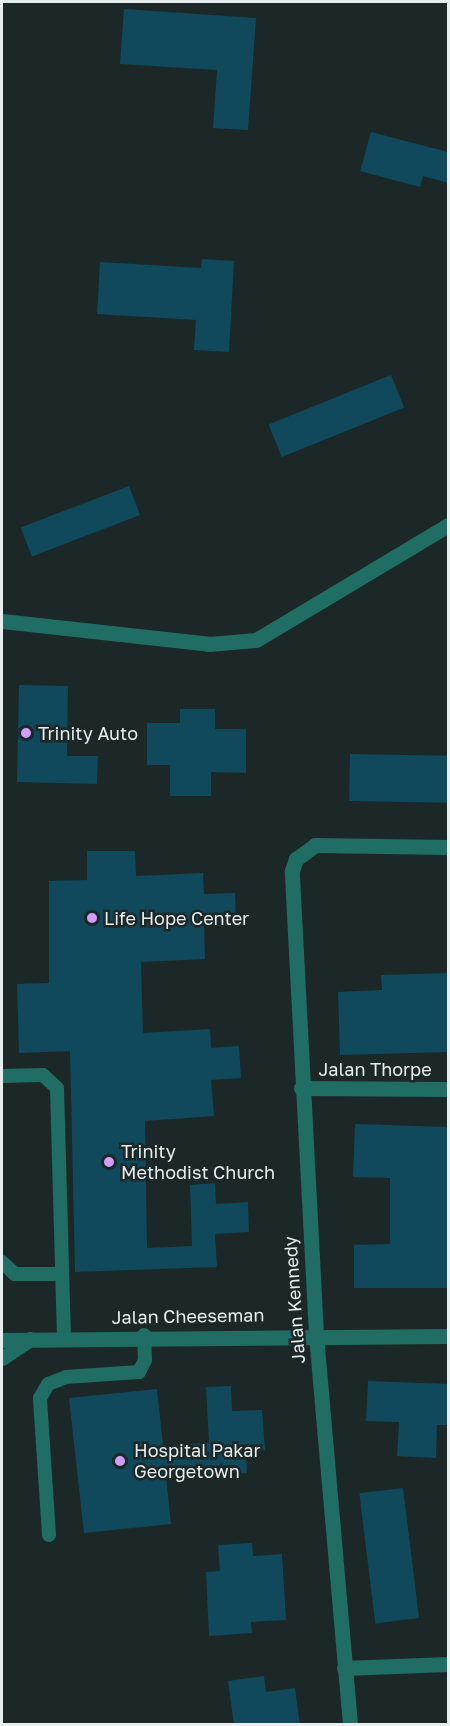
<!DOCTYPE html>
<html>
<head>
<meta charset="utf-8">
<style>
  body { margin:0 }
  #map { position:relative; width:450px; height:1726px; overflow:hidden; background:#1c2728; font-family:"Golos Text",sans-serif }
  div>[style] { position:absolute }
  .building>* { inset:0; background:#10495c; transform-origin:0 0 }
  .service>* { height:14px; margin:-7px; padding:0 7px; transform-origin:7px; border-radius:7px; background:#1f6d63 }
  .minor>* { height:15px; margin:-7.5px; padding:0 7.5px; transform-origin:7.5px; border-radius:7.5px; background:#1f6d63 }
  .dots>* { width:16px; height:16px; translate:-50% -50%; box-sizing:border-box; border:3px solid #1c2728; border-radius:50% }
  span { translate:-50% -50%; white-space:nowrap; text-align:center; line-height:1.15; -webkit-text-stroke:5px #1c2728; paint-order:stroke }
  .poi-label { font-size:18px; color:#e7eeef }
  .left { translate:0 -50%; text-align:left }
  .street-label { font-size:18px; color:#e7eeef }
  .frame { position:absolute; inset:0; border:3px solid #e7eeef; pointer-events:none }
</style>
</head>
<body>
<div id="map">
  <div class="building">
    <i style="clip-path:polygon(124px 9px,256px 18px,248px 130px,213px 128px,217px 70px,120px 64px)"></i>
    <i style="clip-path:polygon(371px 132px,448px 152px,448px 183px,423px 176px,420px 187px,360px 171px)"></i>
    <i style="clip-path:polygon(202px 259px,234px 261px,229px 352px,194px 350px,196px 320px,97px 314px,100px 262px,201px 268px)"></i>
    <i style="left:391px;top:375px;width:35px;height:132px;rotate:68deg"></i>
    <i style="left:129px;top:486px;width:31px;height:116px;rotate:69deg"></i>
    <i style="clip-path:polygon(19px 685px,68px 686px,67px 756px,98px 756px,97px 784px,17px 782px)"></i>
    <i style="clip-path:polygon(180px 709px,215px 709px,215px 729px,246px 729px,246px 773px,211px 772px,211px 796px,170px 796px,170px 765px,147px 765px,147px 723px,180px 723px)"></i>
    <i style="left:350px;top:754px;width:98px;height:47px;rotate:1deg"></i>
    <i style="clip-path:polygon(87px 851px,135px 851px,136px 876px,203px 873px,204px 894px,235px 893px,236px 921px,204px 922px,205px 959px,141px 962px,143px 1033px,210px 1029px,211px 1048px,239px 1046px,241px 1078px,211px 1080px,214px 1116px,145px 1121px,147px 1248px,192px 1246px,190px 1185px,215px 1183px,216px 1204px,248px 1202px,249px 1232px,215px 1234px,217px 1267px,75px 1272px,70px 1051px,19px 1053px,17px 984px,49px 983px,49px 881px,87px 880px)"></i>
    <i style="clip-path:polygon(448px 973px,448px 1052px,340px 1055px,338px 992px,382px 990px,381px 975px)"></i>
    <i style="clip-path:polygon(355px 1124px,448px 1127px,448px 1288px,354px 1288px,354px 1245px,390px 1244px,390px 1178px,353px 1177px)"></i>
    <i style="clip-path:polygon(368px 1381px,448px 1384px,448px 1425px,437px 1425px,436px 1458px,397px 1456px,399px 1422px,366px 1421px)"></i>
    <i style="clip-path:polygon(231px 1386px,232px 1411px,262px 1410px,265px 1450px,246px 1451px,247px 1473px,166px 1477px,171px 1524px,84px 1533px,69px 1398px,157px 1389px,163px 1445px,209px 1443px,206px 1387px)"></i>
    <i style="left:403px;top:1488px;width:131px;height:44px;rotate:83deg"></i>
    <i style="clip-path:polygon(252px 1543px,253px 1556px,282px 1554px,286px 1620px,251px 1622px,252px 1633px,209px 1636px,206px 1572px,220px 1571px,218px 1545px)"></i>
    <i style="clip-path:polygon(264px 1676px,266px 1692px,295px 1688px,300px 1725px,234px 1725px,228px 1681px)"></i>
  </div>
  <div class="service">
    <i style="left:2px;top:1076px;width:41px;rotate:-1.4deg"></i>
    <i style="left:43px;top:1075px;width:19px;rotate:43deg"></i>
    <i style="left:57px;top:1088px;width:249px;rotate:88.4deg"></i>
    <i style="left:2px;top:1262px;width:18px;rotate:43deg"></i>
    <i style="left:15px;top:1274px;width:47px"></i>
    <i style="left:49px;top:1535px;width:137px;rotate:-93.8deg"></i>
    <i style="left:40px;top:1398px;width:16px;rotate:-60deg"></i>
    <i style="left:48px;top:1384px;width:19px;rotate:-21deg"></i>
    <i style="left:66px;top:1377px;width:73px;rotate:-3.9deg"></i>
    <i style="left:139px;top:1372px;width:13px;rotate:-63deg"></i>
    <i style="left:145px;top:1360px;width:25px;rotate:-92deg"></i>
  </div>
  <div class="minor">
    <i style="left:2px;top:621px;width:208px;rotate:6.3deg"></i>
    <i style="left:209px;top:644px;width:47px;rotate:-4.9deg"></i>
    <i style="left:256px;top:640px;width:224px;rotate:-30.9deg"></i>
    <i style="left:301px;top:1088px;width:147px;rotate:0.4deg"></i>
    <i style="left:2px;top:1340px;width:446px;rotate:-0.5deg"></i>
    <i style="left:2px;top:1358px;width:34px;rotate:-34deg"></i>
    <i style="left:344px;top:1668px;width:104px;rotate:-2.2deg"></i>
    <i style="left:350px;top:1724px;width:391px;rotate:-95deg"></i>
    <i style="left:316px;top:1334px;width:464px;rotate:-93deg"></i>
    <i style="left:292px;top:871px;width:13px;rotate:-72deg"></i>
    <i style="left:296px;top:859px;width:24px;rotate:-36deg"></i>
    <i style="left:315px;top:845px;width:133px;rotate:0.9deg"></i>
  </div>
  <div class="dots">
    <i style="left:26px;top:733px;background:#d29dfd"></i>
    <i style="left:92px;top:918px;background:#d29dfd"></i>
    <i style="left:109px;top:1162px;background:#d29dfd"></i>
    <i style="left:120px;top:1461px;background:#d29dfd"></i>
  </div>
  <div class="poi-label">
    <span class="left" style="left:38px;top:733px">Trinity Auto</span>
    <span class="left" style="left:104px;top:918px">Life Hope Center</span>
    <span class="left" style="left:121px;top:1162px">Trinity<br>Methodist Church</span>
    <span class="left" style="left:134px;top:1461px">Hospital Pakar<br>Georgetown</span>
  </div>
  <div class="street-label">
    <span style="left:375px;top:1069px">Jalan Thorpe</span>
    <span style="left:294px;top:1300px;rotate:-94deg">Jalan Kennedy</span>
    <span style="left:188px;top:1316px;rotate:-1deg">Jalan Cheeseman</span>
  </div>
  <div class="frame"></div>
</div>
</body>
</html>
